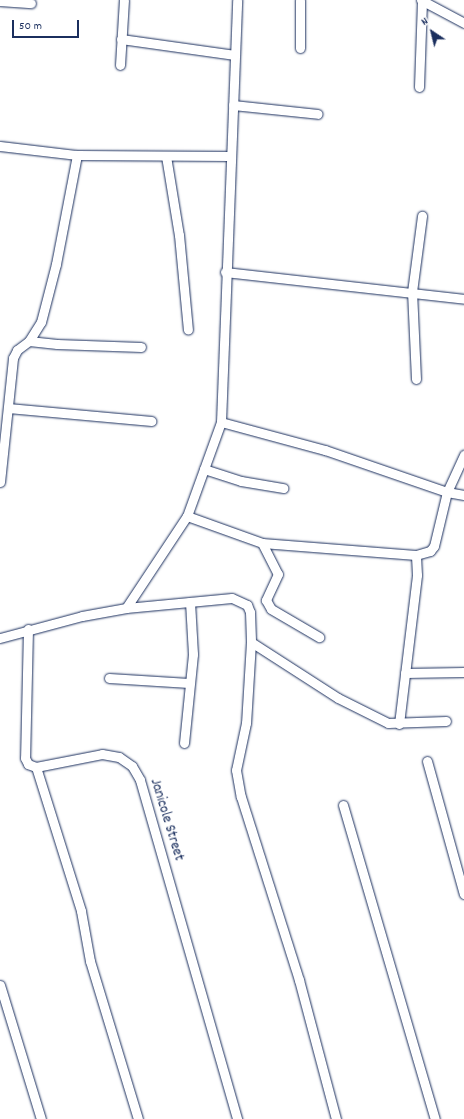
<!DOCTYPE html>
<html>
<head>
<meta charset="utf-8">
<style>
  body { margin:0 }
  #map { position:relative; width:464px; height:1119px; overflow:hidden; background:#fff; font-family:Dekko,sans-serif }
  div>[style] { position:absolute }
  .roads { filter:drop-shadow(0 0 1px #1b2f5e) drop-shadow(0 0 1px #1b2f5e) }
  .street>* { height:9px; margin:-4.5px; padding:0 4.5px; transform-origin:4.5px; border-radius:4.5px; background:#fff }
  span { translate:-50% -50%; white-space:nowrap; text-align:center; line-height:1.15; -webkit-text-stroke:3.5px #fff; paint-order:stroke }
  .street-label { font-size:15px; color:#1b2f5e }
  .north { position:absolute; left:412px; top:12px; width:40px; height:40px; -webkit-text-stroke:3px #fff; paint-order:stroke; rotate:325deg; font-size:11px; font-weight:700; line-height:16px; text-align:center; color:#1b2f5e }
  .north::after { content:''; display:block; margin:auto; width:14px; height:18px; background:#1b2f5e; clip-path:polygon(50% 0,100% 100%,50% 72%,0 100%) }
  .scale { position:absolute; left:12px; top:20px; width:67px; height:18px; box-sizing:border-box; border:2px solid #1b2f5e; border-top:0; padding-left:5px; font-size:12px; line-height:14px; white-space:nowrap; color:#1b2f5e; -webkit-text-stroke:3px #fff; paint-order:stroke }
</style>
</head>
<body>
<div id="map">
  <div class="roads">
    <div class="street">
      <i style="left:421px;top:0;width:49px;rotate:28.1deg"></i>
      <i style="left:0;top:1px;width:31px;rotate:4deg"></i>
      <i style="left:121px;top:39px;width:115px;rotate:8deg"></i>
      <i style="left:300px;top:48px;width:48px;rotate:-90deg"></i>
      <i style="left:120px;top:65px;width:65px;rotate:-86.5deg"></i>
      <i style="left:419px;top:87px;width:86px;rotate:-88deg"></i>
      <i style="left:233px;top:105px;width:85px;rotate:6deg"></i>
      <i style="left:0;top:146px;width:78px;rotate:6.7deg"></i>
      <i style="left:77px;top:155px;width:153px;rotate:0.4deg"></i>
      <i style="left:166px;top:156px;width:80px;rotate:80.7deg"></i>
      <i style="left:179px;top:235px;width:95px;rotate:84.6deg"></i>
      <i style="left:225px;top:272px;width:241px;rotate:6.4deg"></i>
      <i style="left:29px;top:341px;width:28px;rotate:6deg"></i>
      <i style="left:57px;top:344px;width:84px;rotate:2deg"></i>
      <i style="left:416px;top:379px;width:87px;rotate:-92.6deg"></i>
      <i style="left:412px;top:292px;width:77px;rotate:-82.5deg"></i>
      <i style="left:8px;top:408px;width:144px;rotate:5.2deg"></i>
      <i style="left:221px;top:422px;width:108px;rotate:15.1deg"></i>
      <i style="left:325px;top:450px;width:129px;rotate:19deg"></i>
      <i style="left:447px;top:492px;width:17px;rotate:10deg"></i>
      <i style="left:204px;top:469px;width:39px;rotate:18deg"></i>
      <i style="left:241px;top:481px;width:43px;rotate:9.5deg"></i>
      <i style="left:0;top:482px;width:125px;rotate:-84deg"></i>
      <i style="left:13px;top:358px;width:9px;rotate:-63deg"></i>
      <i style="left:17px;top:350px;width:15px;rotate:-37deg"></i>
      <i style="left:29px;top:341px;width:22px;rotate:-58deg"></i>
      <i style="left:41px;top:322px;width:60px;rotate:-75.5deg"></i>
      <i style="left:56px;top:264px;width:111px;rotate:-79.1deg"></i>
      <i style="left:187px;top:516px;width:80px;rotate:19.8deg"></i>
      <i style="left:262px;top:543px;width:154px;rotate:4.5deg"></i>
      <i style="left:416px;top:555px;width:15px;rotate:-16deg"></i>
      <i style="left:430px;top:551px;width:6px;rotate:-51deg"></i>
      <i style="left:434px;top:546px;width:56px;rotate:-76.5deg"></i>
      <i style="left:447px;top:492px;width:41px;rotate:-65.3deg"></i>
      <i style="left:262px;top:543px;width:35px;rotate:63deg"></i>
      <i style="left:278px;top:574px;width:29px;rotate:115deg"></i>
      <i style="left:266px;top:600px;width:10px;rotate:61deg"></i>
      <i style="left:271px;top:609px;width:56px;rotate:30.3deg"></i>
      <i style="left:126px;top:608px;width:110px;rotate:-56.5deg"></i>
      <i style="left:187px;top:516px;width:100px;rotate:-70.1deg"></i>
      <i style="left:221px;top:422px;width:422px;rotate:-87.8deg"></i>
      <i style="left:28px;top:629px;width:129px;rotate:91.3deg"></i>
      <i style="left:25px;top:758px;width:7px;rotate:63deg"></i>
      <i style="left:28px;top:764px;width:9px;rotate:21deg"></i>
      <i style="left:36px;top:767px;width:67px;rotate:-11.1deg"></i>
      <i style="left:102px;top:754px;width:17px;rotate:10deg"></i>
      <i style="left:119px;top:757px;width:16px;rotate:35deg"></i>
      <i style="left:132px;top:766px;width:16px;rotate:60deg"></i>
      <i style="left:140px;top:780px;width:353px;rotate:74deg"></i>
      <i style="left:0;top:638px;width:85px;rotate:-15deg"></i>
      <i style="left:82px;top:616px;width:45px;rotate:-10.3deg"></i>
      <i style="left:126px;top:608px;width:106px;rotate:-5.4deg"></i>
      <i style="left:232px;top:598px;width:17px;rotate:25deg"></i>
      <i style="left:247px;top:605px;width:8px;rotate:67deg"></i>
      <i style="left:250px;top:612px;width:30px;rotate:88deg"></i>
      <i style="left:251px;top:642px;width:81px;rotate:93.5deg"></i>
      <i style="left:246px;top:723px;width:48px;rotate:102deg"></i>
      <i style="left:236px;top:770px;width:27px;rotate:80deg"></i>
      <i style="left:241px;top:797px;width:192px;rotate:72.4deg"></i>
      <i style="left:299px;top:980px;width:144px;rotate:75.1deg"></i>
      <i style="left:251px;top:642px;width:103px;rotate:32.8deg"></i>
      <i style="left:338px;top:698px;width:56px;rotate:26.6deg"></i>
      <i style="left:388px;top:723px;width:58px;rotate:-2deg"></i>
      <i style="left:405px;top:673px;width:59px;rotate:-1deg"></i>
      <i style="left:109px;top:678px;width:80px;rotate:3.6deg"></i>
      <i style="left:399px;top:724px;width:150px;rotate:-83.1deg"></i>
      <i style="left:417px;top:575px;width:20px;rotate:-93deg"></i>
      <i style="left:184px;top:743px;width:89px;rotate:-84.2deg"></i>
      <i style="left:193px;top:654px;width:52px;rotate:-93.3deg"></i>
      <i style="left:427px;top:761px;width:138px;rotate:74.5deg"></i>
      <i style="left:36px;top:767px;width:151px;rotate:72.6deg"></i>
      <i style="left:81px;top:911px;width:51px;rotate:79.8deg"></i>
      <i style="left:90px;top:961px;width:165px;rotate:73.1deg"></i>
      <i style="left:343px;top:805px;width:327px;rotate:73.7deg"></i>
      <i style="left:0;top:985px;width:140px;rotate:73deg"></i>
    </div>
  </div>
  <div class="street-label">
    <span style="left:166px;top:820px;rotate:73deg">Janicole Street</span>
  </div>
  <div class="north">N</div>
  <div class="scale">50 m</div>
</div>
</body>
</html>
